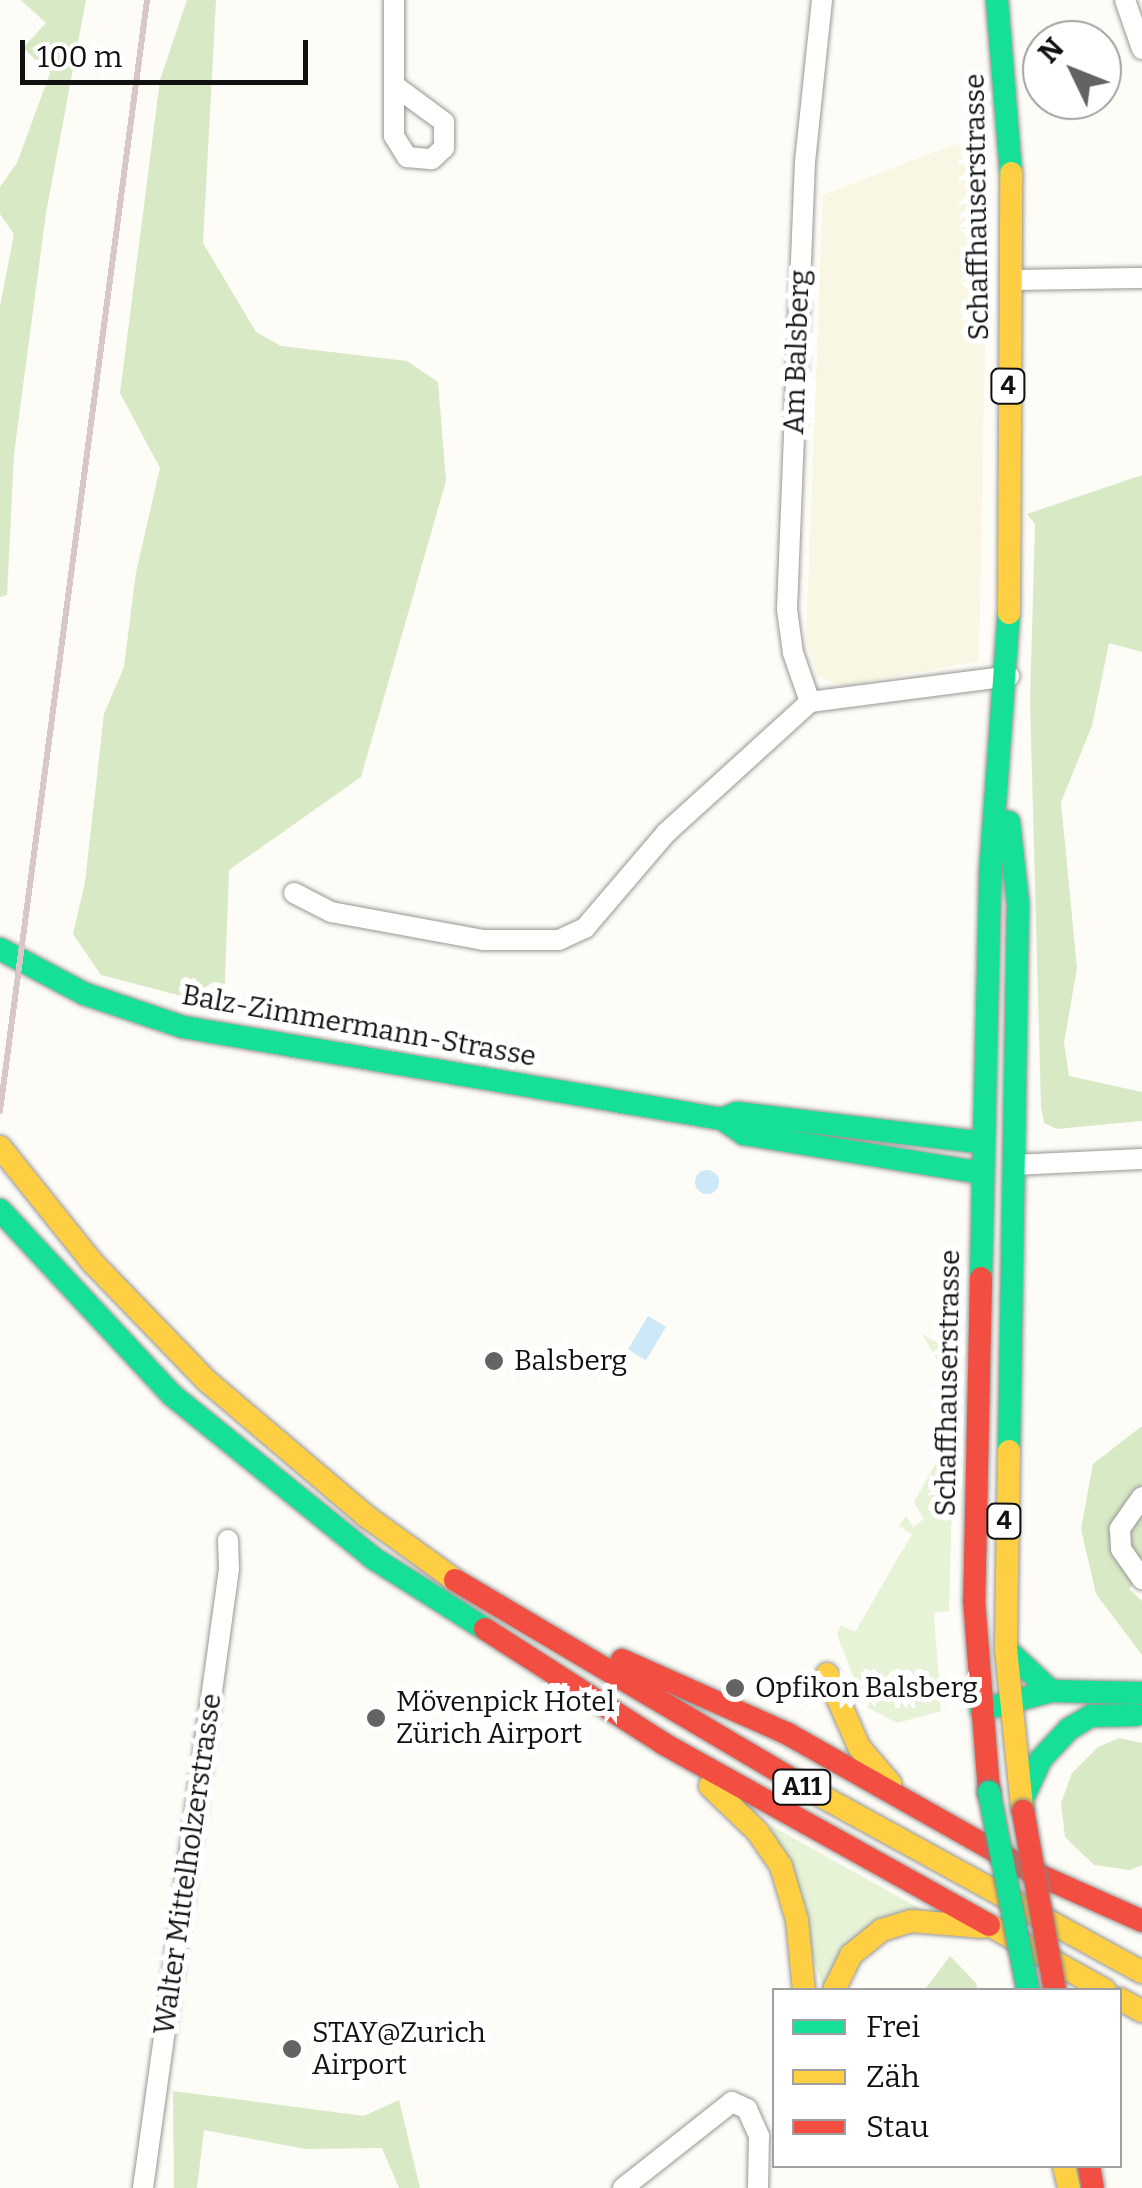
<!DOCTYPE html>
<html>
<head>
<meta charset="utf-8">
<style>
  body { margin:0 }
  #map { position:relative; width:1142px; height:2188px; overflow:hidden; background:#fdfcf7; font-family:Bitter,serif }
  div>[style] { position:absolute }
  .farmland>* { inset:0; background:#f9f7e4 }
  .green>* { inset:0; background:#e7f3d7 }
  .forest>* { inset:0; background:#d8eac5 }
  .water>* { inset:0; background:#cde8f7; transform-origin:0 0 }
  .round { border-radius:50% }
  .roads { filter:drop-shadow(0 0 2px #979795) drop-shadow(0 0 2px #979795) }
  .street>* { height:20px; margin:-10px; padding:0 10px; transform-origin:10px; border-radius:10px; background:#fffffe }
  .fast>* { height:22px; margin:-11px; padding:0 11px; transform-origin:11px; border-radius:11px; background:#16e098 }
  .slow>* { height:22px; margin:-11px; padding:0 11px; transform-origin:11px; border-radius:11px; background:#ffcf43 }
  .jam>* { height:22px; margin:-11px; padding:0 11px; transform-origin:11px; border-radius:11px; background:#f24e42 }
  .rail>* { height:6px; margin:-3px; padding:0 3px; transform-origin:3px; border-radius:3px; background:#d9c6c7 }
  .bridges { filter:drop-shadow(0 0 2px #858482) drop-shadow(0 0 2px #858482) }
  .fast-bridge>* { height:22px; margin:-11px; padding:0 11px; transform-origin:11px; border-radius:11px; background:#16e098 }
  .jam-bridge>* { height:22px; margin:-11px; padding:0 11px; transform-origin:11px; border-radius:11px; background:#f24e42 }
  .dots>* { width:28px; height:28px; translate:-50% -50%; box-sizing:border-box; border:5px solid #fff; border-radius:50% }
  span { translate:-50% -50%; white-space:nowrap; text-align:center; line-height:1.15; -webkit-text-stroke:10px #fff; paint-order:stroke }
  .shield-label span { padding:2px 8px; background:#fff; border:2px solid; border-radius:8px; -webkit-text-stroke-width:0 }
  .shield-label { font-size:25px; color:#111; font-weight:700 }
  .street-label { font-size:28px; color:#111 }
  .poi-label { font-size:28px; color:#111 }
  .left { translate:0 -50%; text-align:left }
  .legend { position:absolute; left:772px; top:1988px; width:350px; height:180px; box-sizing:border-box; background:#fff; border:2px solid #a0a0a0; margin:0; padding:12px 18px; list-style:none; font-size:30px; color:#111 }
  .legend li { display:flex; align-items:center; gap:20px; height:50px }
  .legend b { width:50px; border:2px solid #a0a0a0 }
  .north { position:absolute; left:1022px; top:20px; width:100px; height:100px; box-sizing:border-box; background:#fff; border:2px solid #a0a0a0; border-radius:50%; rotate:313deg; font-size:28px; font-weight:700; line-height:40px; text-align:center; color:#111 }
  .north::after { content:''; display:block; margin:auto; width:35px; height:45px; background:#646362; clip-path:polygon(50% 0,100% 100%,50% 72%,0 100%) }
  .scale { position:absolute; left:20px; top:40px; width:288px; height:45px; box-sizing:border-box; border:5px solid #111; border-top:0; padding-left:12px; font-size:30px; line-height:35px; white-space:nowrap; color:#111; -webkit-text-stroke:8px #fff; paint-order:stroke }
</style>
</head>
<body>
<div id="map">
  <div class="farmland">
    <i style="clip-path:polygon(989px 131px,979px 661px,842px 686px,818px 677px,806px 639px,823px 195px)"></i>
  </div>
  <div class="green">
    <i style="clip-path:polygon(922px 1334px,956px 1353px,949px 1611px,934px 1613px,941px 1711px,897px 1723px,865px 1706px,837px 1635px,841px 1625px,855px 1632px,912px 1534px,899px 1526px,906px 1516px,913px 1527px,924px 1519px,914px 1502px,936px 1463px,941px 1367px)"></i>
    <i style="clip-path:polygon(770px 1825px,924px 1911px,824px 1990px)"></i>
  </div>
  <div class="forest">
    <i style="clip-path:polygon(21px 0,86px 0,46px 213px,14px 454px,7px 595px,0 597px,0 306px,14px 234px,0 214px,0 187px,17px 163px,50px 73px,23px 48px,46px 23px)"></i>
    <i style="clip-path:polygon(187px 0,216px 0,203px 243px,256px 332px,281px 346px,407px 361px,438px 382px,446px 481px,361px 777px,229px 870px,224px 1007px,101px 975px,73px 934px,85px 882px,104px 714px,124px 667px,136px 572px,160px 468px,120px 393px,160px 80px)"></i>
    <i style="clip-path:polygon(1142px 475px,1142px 652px,1109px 643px,1092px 726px,1061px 802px,1077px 968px,1064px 1043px,1069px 1076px,1142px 1092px,1142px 1121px,1057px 1129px,1044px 1123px,1041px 1107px,1030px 701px,1035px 524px,1027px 514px)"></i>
    <i style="clip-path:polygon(1142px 1426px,1142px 1574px,1129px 1589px,1142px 1601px,1142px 1655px,1096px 1594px,1081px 1529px,1093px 1464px)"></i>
    <i style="clip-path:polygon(1119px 1738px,1142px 1743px,1142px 1865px,1130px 1870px,1094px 1865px,1065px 1837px,1061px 1803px,1072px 1773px,1098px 1747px)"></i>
    <i style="clip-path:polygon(950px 1956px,976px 1983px,978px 1990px,926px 1988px)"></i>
    <i style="clip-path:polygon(173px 2091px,364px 2116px,399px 2100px,420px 2188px,399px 2188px,382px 2148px,306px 2149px,204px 2130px,197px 2188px,174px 2188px)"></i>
  </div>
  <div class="water">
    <i class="round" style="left:695px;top:1170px;width:24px;height:24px"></i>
    <i style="left:648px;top:1316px;width:21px;height:39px;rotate:31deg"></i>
  </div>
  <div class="roads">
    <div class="street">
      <i style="left:394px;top:0;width:136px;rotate:90deg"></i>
      <i style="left:394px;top:136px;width:25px;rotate:58deg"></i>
      <i style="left:407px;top:157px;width:25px;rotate:5deg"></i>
      <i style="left:432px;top:159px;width:16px;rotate:-43deg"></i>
      <i style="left:444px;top:148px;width:26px;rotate:-90deg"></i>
      <i style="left:444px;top:122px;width:61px;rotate:-143.7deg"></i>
      <i style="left:1125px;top:0;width:52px;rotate:70.9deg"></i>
      <i style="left:1010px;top:280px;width:132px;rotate:-0.9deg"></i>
      <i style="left:810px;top:702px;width:52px;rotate:-109.1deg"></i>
      <i style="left:793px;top:653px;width:44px;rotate:-97.8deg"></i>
      <i style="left:787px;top:609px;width:447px;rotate:-87.7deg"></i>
      <i style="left:805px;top:162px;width:163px;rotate:-84deg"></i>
      <i style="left:294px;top:893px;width:42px;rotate:27.2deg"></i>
      <i style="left:331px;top:912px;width:155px;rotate:10.4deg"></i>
      <i style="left:483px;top:940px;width:76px"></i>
      <i style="left:559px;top:940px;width:29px;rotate:-25deg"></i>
      <i style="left:585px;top:928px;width:125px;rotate:-49.5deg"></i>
      <i style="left:666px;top:833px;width:195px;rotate:-42.3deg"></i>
      <i style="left:810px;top:702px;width:201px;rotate:-7.4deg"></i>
      <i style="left:1013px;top:1165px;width:129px;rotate:-2.7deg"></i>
      <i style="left:1142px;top:1497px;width:39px;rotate:125deg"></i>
      <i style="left:1120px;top:1529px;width:20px;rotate:87deg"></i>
      <i style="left:1121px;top:1549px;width:37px;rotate:55deg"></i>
      <i style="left:143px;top:2188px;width:625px;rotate:-82.09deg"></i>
      <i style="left:229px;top:1569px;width:29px;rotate:-92deg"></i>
      <i style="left:623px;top:2188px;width:139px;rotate:-38.3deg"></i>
      <i style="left:732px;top:2102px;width:17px;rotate:25deg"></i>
      <i style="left:747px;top:2109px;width:30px;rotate:66deg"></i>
      <i style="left:759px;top:2136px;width:52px;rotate:91.1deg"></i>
    </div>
    <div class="fast">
      <i style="left:997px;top:0;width:174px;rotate:85.4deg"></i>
      <i style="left:1009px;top:822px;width:82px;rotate:83.7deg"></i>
      <i style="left:1018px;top:904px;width:547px;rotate:90.94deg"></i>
      <i style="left:0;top:949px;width:96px;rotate:27.9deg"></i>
      <i style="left:85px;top:994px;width:103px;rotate:18.6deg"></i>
      <i style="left:183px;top:1027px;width:547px;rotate:9.69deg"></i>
      <i style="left:722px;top:1119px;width:27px;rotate:34deg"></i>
      <i style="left:744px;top:1134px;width:242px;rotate:9.3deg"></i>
      <i style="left:722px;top:1119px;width:16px;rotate:-22deg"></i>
      <i style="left:737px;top:1113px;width:249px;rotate:6.9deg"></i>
      <i style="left:0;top:1210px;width:253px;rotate:47.1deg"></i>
      <i style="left:172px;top:1395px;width:259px;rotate:39deg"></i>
      <i style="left:373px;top:1558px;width:133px;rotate:32.4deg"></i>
      <i style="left:981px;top:1278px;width:403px;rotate:-88.7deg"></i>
      <i style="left:990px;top:875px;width:263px;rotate:-85.9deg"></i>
      <i style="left:1006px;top:1649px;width:62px;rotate:43deg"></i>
      <i style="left:981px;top:1710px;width:73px;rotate:-15.2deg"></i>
      <i style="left:1051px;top:1691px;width:91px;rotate:1.3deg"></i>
      <i style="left:1022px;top:1800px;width:45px;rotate:-65.1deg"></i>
      <i style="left:1041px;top:1759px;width:41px;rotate:-47deg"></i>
      <i style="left:1069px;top:1729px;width:26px;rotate:-31deg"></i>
      <i style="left:1091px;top:1716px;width:45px;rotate:-1.3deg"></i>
    </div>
    <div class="slow">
      <i style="left:1009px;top:613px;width:440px;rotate:-89.7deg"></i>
      <i style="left:0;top:1147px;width:149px;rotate:51.3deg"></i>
      <i style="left:93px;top:1263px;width:164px;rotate:46deg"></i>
      <i style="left:207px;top:1381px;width:209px;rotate:40.3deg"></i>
      <i style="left:366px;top:1516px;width:110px;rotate:35.7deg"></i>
      <i style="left:1009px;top:1451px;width:198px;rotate:90.9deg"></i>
      <i style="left:1006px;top:1649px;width:158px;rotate:84.2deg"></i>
      <i style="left:827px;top:1674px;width:80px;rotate:66.3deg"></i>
      <i style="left:859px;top:1747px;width:48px;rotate:49.3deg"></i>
      <i style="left:710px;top:1786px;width:65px;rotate:43.8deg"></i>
      <i style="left:757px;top:1831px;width:42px;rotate:55.6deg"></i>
      <i style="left:781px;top:1866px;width:56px;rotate:73.5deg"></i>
      <i style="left:797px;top:1920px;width:70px;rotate:84.3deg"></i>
      <i style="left:814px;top:1792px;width:374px;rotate:28.8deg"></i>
      <i style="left:989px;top:1925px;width:133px;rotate:29.3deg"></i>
      <i style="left:834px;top:1990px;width:39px;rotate:-64deg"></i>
      <i style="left:851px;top:1955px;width:40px;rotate:-39deg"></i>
      <i style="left:882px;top:1930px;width:30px;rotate:-17deg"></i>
      <i style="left:911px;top:1921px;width:72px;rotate:4.8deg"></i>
      <i style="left:1120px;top:1999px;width:25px;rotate:29deg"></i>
      <i style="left:1064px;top:2166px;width:23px;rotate:77deg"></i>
    </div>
    <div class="jam">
      <i style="left:981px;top:1278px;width:322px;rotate:91.2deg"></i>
      <i style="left:974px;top:1600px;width:193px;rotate:85.5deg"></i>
      <i style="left:455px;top:1580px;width:417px;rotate:30.6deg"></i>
      <i style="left:485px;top:1629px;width:213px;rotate:32.7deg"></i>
      <i style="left:664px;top:1744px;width:372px;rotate:29.1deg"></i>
      <i style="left:622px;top:1660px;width:182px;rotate:24deg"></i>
      <i style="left:788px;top:1734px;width:280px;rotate:29.5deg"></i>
      <i style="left:1032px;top:1872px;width:120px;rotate:24deg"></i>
      <i style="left:1089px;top:2166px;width:22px;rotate:80deg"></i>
    </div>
  </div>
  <div class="rail">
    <i style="left:0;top:1111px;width:1121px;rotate:-82.46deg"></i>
  </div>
  <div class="bridges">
    <div class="fast-bridge">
      <i style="left:989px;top:1792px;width:202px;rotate:78.9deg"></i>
    </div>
    <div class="jam-bridge">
      <i style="left:1023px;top:1811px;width:182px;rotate:79.9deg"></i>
    </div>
  </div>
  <div class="dots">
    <i style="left:494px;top:1361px;background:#646362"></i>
    <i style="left:735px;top:1688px;background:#646362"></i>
    <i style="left:376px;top:1718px;background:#646362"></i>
    <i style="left:292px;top:2049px;background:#646362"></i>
  </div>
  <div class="shield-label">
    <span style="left:1008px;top:386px">4</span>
    <span style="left:1004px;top:1521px">4</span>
    <span style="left:802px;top:1787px">A11</span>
  </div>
  <div class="street-label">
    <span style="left:977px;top:207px;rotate:-91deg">Schaffhauserstrasse</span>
    <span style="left:797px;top:352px;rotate:-88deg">Am Balsberg</span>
    <span style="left:359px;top:1026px;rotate:10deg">Balz-Zimmermann-Strasse</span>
    <span style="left:948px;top:1383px;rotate:-89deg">Schaffhauserstrasse</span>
    <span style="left:188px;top:1864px;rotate:-82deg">Walter Mittelholzerstrasse</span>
  </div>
  <div class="poi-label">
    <span class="left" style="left:514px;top:1361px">Balsberg</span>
    <span class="left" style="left:755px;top:1688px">Opfikon Balsberg</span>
    <span class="left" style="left:396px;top:1718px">Mövenpick Hotel<br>Zürich Airport</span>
    <span class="left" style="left:312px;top:2049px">STAY@Zurich<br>Airport</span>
  </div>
  <ul class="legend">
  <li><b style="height:12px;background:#16e098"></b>Frei</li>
  <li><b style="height:12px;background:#ffcf43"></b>Zäh</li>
  <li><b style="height:12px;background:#f24e42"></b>Stau</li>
  </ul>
  <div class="north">N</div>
  <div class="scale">100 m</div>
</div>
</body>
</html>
